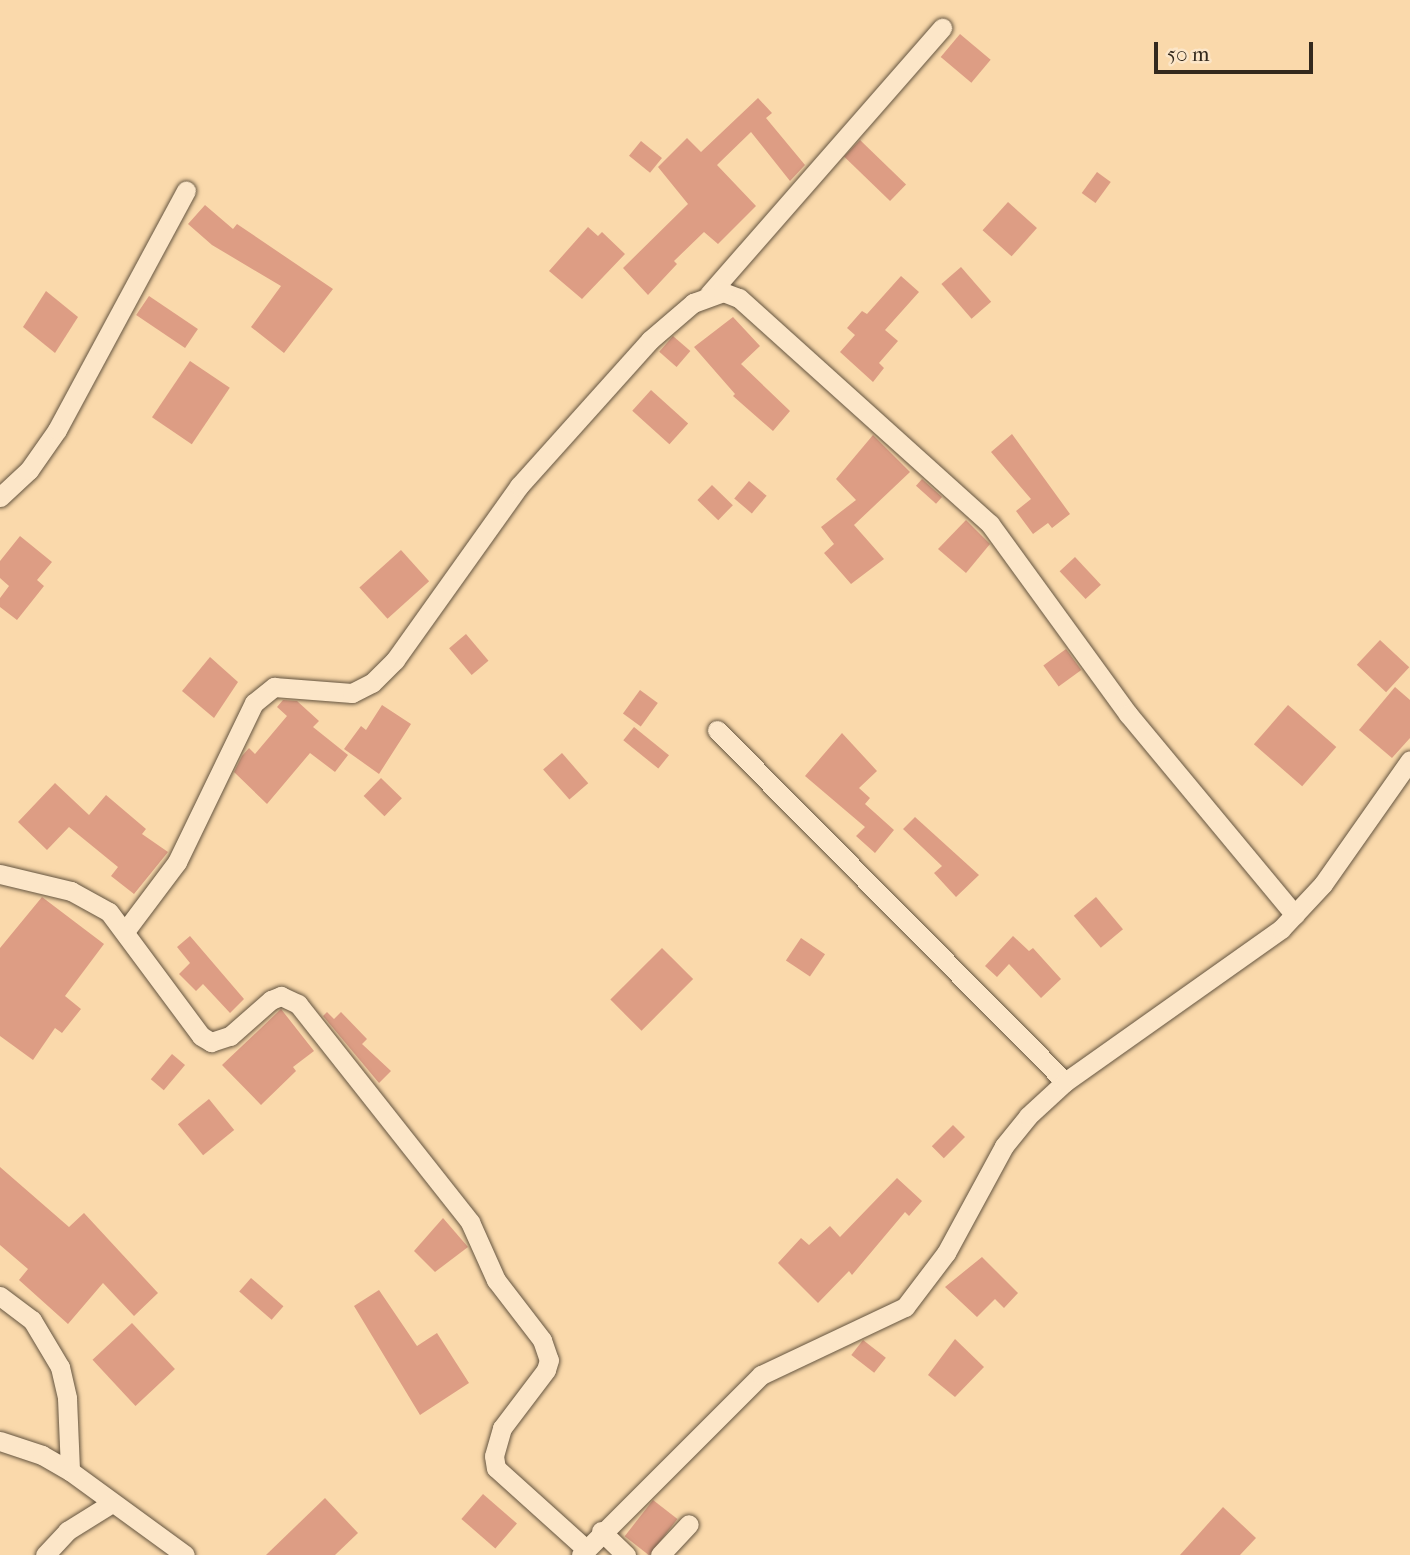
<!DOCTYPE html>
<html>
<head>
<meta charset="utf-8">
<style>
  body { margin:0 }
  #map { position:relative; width:1410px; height:1555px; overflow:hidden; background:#fad9ab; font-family:"IM FELL French Canon",serif }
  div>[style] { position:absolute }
  .building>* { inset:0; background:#dd9d84; transform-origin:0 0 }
  .roads { filter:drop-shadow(0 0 2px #655540) drop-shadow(0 0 2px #655540) }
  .street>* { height:19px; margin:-9.5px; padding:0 9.5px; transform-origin:9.5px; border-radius:9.5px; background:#fce6c8 }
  span { translate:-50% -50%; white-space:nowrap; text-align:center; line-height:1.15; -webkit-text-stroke:5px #fce6c8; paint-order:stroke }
  .scale { position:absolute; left:1154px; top:42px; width:159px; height:32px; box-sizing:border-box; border:4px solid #33291d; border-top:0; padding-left:9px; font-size:21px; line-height:24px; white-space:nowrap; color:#33291d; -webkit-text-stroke:5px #fce6c8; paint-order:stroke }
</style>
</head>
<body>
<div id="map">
  <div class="building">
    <i style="left:960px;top:34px;width:40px;height:30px;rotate:40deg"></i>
    <i style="clip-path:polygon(758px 98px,772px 113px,766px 118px,805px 165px,790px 181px,751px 132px,717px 165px,756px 206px,718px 244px,704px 232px,674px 261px,677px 264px,648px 295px,623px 268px,688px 204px,658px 167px,687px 138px,701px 152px)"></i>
    <i style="left:860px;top:140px;width:64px;height:23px;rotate:44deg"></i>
    <i style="left:641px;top:141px;width:27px;height:19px;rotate:39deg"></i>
    <i style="left:1097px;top:172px;width:17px;height:26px;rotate:36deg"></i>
    <i style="left:1008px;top:202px;width:39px;height:38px;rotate:42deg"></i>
    <i style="clip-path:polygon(205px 205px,233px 229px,237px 224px,333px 289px,284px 353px,251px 327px,281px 286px,212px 245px,188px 224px)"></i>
    <i style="clip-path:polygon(588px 227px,598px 236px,602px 232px,625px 254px,582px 299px,549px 271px)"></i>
    <i style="left:961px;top:267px;width:46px;height:26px;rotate:49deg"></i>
    <i style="clip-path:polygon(901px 276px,919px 292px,885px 330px,898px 341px,879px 363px,884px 368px,873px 382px,840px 352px,855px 335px,847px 328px,862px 311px,867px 314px)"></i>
    <i style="clip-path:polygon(46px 291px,78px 317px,55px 353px,23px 327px)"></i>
    <i style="left:149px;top:296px;width:59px;height:23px;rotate:34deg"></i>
    <i style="clip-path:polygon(733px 317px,760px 346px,741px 364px,790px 411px,773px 431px,733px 396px,735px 394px,694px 347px)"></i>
    <i style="left:673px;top:336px;width:23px;height:21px;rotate:41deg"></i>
    <i style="left:190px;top:361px;width:48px;height:68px;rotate:34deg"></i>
    <i style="left:651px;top:390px;width:50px;height:28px;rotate:42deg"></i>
    <i style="clip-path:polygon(1012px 434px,1070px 514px,1052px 528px,1048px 523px,1033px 534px,1016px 511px,1031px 499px,991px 452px)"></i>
    <i style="clip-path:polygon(873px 435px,910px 472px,854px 525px,884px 559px,851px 584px,824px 553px,834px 544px,821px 527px,856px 500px,836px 479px)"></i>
    <i style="left:922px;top:479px;width:27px;height:9px;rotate:42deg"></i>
    <i style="left:749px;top:481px;width:23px;height:23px;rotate:40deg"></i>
    <i style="left:712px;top:485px;width:29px;height:21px;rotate:44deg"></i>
    <i style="clip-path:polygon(966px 520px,990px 544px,966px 573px,938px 549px)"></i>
    <i style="clip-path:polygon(20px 536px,52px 562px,37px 580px,44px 586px,17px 620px,0 607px,0 598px,9px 586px,0 578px,0 561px)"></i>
    <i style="left:401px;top:550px;width:42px;height:56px;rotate:48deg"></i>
    <i style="left:1075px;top:557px;width:38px;height:21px;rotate:47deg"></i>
    <i style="left:466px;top:634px;width:35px;height:22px;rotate:50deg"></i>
    <i style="left:1380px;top:640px;width:40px;height:34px;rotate:43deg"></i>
    <i style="left:1066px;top:649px;width:26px;height:28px;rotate:54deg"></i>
    <i style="clip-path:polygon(210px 657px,238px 682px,214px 718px,182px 691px)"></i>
    <i style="clip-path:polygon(1395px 687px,1410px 700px,1410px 738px,1392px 758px,1359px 730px)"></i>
    <i style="left:640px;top:690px;width:22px;height:29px;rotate:36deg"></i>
    <i style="clip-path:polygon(283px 700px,297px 701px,319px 721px,313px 727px,348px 755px,335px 772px,310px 753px,267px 804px,234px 772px,242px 756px,249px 748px,255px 754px,287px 716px,277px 707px)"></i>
    <i style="clip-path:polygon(382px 705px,411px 724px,379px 774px,344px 749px,361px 726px,366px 730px)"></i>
    <i style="left:1288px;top:705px;width:64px;height:52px;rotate:41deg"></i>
    <i style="left:634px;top:727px;width:45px;height:17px;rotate:39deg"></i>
    <i style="clip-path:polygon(842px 733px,877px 771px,859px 788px,870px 798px,865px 804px,894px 830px,875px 853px,856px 836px,865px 827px,805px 776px)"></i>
    <i style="left:562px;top:753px;width:40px;height:25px;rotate:49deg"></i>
    <i style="left:381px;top:778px;width:29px;height:25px;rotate:44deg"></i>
    <i style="clip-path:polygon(55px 783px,89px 815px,106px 795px,146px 829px,142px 834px,168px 852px,134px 894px,111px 876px,118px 867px,69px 827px,47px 850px,18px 822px)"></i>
    <i style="clip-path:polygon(915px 817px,979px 875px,956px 897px,934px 873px,942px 866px,903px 829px)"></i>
    <i style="clip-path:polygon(42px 897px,104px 944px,65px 996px,81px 1009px,62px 1033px,55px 1028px,33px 1060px,0 1036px,0 948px)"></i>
    <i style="left:1096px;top:897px;width:42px;height:29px;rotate:50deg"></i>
    <i style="clip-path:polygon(190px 936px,244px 999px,230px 1013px,203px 984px,196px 991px,179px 974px,190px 963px,177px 947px)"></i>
    <i style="clip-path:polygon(1013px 936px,1029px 951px,1033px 948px,1061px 979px,1041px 998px,1009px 964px,997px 977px,985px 966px)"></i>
    <i style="left:801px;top:938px;width:29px;height:27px;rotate:34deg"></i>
    <i style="left:662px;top:948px;width:44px;height:73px;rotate:45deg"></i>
    <i style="clip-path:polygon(281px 1009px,314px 1051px,293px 1067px,296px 1071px,261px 1105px,222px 1065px)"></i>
    <i style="clip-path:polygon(327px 1012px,334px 1019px,341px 1012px,367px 1039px,362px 1044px,391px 1071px,379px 1083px,323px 1016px)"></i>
    <i style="left:172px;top:1054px;width:17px;height:33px;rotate:40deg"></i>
    <i style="left:209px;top:1099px;width:40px;height:40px;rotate:51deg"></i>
    <i style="left:953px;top:1125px;width:17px;height:30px;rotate:45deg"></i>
    <i style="clip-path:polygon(0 1167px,69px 1227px,84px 1213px,158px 1293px,134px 1316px,103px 1283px,68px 1324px,19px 1280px,28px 1269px,0 1245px)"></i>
    <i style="clip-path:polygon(897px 1178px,922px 1201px,909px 1216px,905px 1212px,852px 1275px,849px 1271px,818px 1303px,778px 1263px,801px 1238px,809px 1245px,830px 1226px,840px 1237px)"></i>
    <i style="clip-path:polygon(443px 1218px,468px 1247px,435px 1272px,414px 1251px)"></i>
    <i style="clip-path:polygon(982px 1257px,1018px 1293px,1004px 1308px,995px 1299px,977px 1317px,945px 1287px)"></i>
    <i style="left:251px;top:1278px;width:43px;height:18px;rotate:41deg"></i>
    <i style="clip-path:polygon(379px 1290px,417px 1346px,437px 1333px,469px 1383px,420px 1415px,354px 1306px)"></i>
    <i style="left:132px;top:1323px;width:63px;height:54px;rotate:47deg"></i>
    <i style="clip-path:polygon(955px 1339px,984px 1367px,955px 1397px,928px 1375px)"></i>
    <i style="left:863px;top:1340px;width:29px;height:19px;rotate:38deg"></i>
    <i style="left:483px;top:1494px;width:45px;height:33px;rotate:41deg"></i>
    <i style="clip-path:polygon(325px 1498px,358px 1533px,335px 1555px,266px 1555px)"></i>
    <i style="left:653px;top:1500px;width:31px;height:46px;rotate:38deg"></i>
    <i style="clip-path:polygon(1223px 1507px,1256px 1538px,1240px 1555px,1180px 1555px)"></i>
  </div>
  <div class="roads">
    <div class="street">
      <i style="left:709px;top:294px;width:354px;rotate:-48.8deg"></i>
      <i style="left:0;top:497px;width:40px;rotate:-43deg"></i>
      <i style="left:29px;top:470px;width:49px;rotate:-55deg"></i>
      <i style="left:57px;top:430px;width:272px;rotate:-61.7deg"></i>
      <i style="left:717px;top:730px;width:495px;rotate:45.3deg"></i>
      <i style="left:0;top:874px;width:73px;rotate:13.5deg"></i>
      <i style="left:71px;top:891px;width:43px;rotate:28.9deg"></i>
      <i style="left:109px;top:912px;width:154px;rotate:53.4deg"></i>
      <i style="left:201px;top:1036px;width:12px;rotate:31deg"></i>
      <i style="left:211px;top:1042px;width:20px;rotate:-18deg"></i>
      <i style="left:230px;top:1036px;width:55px;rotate:-41.3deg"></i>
      <i style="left:271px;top:1000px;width:11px;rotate:-22deg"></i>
      <i style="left:281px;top:996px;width:19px;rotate:25deg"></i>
      <i style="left:298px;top:1004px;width:278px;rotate:51.7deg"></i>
      <i style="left:470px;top:1222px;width:64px;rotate:65.9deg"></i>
      <i style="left:496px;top:1280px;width:76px;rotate:52.5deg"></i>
      <i style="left:542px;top:1340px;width:21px;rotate:71deg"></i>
      <i style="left:549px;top:1360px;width:10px;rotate:107deg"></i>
      <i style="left:546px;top:1370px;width:73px;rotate:127.2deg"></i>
      <i style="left:502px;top:1428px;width:29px;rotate:106deg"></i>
      <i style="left:494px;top:1456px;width:12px;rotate:81deg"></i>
      <i style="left:496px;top:1468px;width:121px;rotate:42deg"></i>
      <i style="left:126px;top:930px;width:85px;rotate:-53.1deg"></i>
      <i style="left:177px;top:862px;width:177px;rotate:-64.2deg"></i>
      <i style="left:254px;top:703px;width:26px;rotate:-39deg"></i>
      <i style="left:274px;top:687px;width:78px;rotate:4.4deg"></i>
      <i style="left:352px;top:693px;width:22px;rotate:-27deg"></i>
      <i style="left:372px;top:683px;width:33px;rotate:-45deg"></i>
      <i style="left:395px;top:660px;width:214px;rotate:-54.5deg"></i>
      <i style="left:519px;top:486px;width:196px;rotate:-48.1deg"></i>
      <i style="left:650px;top:340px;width:57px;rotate:-40.7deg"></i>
      <i style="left:693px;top:303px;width:32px;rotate:-20deg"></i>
      <i style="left:723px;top:292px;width:17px;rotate:21deg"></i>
      <i style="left:739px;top:298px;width:338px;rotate:42deg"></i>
      <i style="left:990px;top:524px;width:235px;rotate:54deg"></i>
      <i style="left:1128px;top:714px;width:261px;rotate:50.3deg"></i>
      <i style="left:0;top:1296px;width:40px;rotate:37deg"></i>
      <i style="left:32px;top:1320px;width:55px;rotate:59.2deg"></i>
      <i style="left:60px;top:1367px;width:32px;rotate:77deg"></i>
      <i style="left:67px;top:1398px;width:73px;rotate:87.6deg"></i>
      <i style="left:0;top:1441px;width:44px;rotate:18.4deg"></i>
      <i style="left:42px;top:1455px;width:32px;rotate:30deg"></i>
      <i style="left:70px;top:1471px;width:142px;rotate:36.1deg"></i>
      <i style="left:601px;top:1531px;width:35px;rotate:44deg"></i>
      <i style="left:45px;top:1555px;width:33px;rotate:-47deg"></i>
      <i style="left:67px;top:1531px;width:53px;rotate:-31.9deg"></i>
      <i style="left:581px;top:1555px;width:255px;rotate:-45deg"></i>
      <i style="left:761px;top:1375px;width:159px;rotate:-25.3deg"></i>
      <i style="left:905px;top:1307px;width:68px;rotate:-52.8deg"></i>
      <i style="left:946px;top:1253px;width:122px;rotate:-61.5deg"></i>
      <i style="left:1004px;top:1146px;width:38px;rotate:-51deg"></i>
      <i style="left:1028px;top:1116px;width:50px;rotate:-42.6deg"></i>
      <i style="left:1065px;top:1082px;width:265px;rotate:-35.3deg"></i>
      <i style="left:1281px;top:929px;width:62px;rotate:-47deg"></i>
      <i style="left:1323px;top:884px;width:151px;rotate:-54.9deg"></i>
      <i style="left:660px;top:1555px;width:42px;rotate:-46.9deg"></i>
    </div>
  </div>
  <div class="scale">50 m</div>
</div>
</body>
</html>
